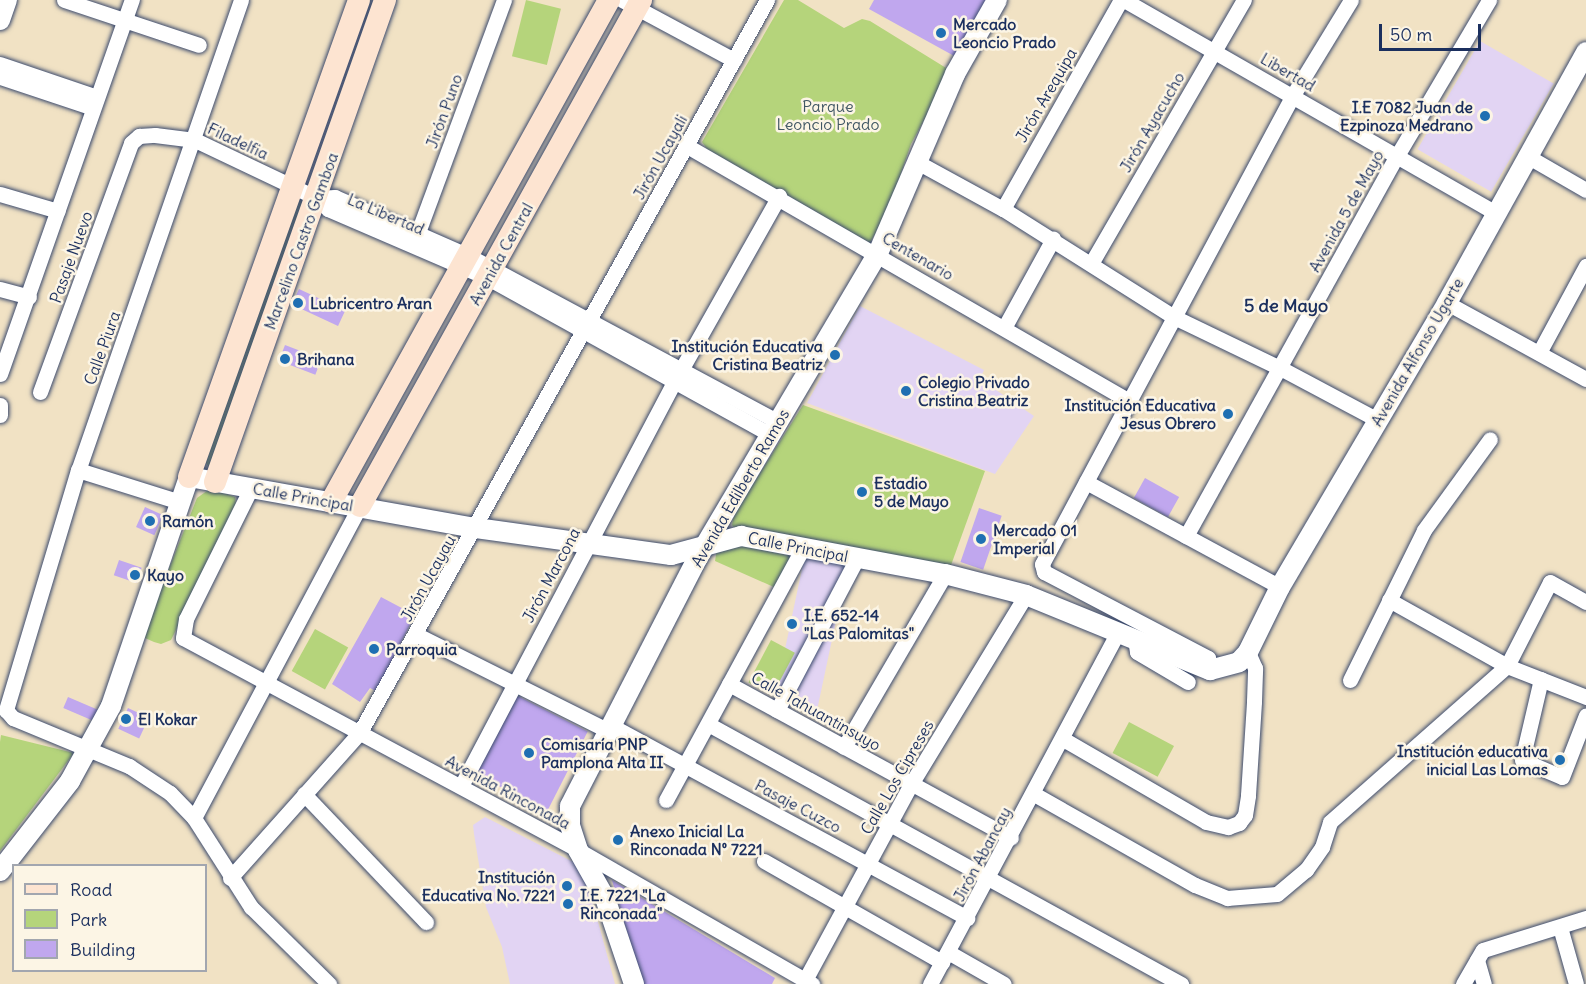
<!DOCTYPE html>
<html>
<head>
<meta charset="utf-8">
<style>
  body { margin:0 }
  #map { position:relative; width:1586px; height:984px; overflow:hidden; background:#f1e2c4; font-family:Delius,sans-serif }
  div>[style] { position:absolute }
  .built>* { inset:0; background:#e2d4f3; transform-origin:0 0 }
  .green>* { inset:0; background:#b5d47b; transform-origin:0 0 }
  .building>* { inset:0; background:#c0a7ee; transform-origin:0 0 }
  .roads { filter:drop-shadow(0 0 2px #3b4a6d) drop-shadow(0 0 2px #3b4a6d) }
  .minor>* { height:15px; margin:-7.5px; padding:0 7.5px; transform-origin:7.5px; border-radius:7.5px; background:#fff }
  .tertiary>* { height:20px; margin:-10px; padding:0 10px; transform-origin:10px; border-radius:10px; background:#fff }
  .secondary>* { height:22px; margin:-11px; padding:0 11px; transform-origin:11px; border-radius:11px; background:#fde4d1 }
  .dots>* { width:16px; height:16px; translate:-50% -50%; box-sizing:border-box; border:3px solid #fcf5e5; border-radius:50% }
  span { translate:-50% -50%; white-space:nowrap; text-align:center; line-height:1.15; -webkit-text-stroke:5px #fcf5e5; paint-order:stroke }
  .poi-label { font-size:16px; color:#1b2f5e; font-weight:700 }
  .left { translate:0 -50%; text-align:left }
  .right { translate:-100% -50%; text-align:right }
  .street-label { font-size:16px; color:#1b2f5e }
  .park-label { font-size:16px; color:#425865 }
  .neighbourhood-label { font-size:18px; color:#1b2f5e; font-weight:700 }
  .legend { position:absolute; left:12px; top:864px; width:195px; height:108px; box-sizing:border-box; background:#fcf5e5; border:2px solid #a2a6af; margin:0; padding:8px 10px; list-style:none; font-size:18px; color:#1b2f5e }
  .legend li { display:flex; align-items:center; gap:12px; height:30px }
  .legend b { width:30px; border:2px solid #a2a6af }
  .scale { position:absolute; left:1379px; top:24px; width:102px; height:27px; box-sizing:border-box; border:3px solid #1b2f5e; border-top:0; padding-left:8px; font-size:18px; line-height:21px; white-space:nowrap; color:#1b2f5e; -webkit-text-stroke:4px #fcf5e5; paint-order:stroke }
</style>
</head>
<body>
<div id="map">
  <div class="built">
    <i style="left:1480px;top:41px;width:85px;height:125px;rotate:30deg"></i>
    <i style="clip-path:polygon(860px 306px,984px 370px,980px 379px,1034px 416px,995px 474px,807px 403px)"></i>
    <i style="left:805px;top:555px;width:44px;height:147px;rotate:12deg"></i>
    <i style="clip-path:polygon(485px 817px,583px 867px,615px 984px,510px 984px,502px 947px,486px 907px,474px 834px,473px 825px)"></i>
  </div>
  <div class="green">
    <i style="left:526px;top:0;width:36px;height:58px;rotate:14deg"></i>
    <i style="clip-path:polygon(784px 0,798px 0,844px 28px,862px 19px,870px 21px,951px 71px,911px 144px,890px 206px,870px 243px,707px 149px,702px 142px)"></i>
    <i style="clip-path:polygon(293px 196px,308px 197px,211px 469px,203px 460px)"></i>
    <i style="clip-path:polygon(803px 405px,985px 471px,950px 568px,735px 529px,732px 525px,734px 514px)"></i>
    <i style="clip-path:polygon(211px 488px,235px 497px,236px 504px,228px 526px,171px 640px,161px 644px,154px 642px,145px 638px,144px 631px,197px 498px)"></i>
    <i style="clip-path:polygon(726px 542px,792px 556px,776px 588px,715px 561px,717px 549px)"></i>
    <i style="left:315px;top:629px;width:38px;height:48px;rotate:29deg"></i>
    <i style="left:771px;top:640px;width:27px;height:48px;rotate:28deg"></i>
    <i style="left:1129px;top:722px;width:51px;height:35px;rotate:28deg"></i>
    <i style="clip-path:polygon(1px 735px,74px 753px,0 851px,0 742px)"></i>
  </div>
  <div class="building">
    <i style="clip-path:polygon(874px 0,988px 0,956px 57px,869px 9px)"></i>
    <i style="left:299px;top:289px;width:51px;height:17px;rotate:25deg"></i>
    <i style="left:285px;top:345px;width:39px;height:17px;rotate:21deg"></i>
    <i style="left:1145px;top:478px;width:39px;height:23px;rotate:29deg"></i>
    <i style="left:145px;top:507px;width:20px;height:22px;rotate:24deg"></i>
    <i style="left:979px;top:508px;width:24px;height:57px;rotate:19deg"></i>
    <i style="left:119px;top:560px;width:24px;height:16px;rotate:19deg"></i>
    <i style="clip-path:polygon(381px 597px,415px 615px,376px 691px,370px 688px,360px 702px,332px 684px)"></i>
    <i style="left:512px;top:693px;width:85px;height:89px;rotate:27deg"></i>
    <i style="left:68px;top:697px;width:33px;height:12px;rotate:23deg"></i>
    <i style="left:128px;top:708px;width:23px;height:23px;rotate:25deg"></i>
    <i style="clip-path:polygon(612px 880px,775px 978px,772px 984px,642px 984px)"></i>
  </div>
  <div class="roads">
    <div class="minor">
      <i style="left:64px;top:0;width:142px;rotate:18.4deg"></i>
      <i style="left:241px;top:0;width:497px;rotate:109.1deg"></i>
      <i style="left:78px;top:470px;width:251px;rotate:106.7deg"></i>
      <i style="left:6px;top:710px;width:11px;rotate:49deg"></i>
      <i style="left:13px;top:718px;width:126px;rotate:22.5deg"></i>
      <i style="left:129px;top:766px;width:49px;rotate:33.4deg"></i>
      <i style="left:170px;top:793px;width:35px;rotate:46deg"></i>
      <i style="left:194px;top:818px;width:106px;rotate:57.4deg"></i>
      <i style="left:251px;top:907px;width:110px;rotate:44.6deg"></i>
      <i style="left:622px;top:0;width:127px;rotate:28.2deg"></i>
      <i style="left:1124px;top:0;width:429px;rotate:29.8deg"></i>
      <i style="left:0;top:64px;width:102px;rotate:18.8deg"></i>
      <i style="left:0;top:77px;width:98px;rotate:18.4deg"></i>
      <i style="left:687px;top:146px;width:510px;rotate:29.98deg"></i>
      <i style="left:1527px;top:156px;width:68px;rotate:30deg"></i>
      <i style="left:917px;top:162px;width:98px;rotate:28.7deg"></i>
      <i style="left:1003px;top:209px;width:202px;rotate:32.3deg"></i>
      <i style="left:1174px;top:317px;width:118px;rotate:25.7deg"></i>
      <i style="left:1280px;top:368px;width:111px;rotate:28deg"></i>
      <i style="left:0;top:194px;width:60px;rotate:16.3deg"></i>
      <i style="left:317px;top:198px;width:18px;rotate:-3deg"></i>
      <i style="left:335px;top:197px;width:146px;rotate:23.8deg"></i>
      <i style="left:469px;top:256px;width:352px;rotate:28.2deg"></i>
      <i style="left:1003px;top:209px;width:240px;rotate:-60.6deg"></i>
      <i style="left:417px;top:235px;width:251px;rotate:-69.7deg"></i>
      <i style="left:1092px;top:262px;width:303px;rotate:-59.9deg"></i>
      <i style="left:0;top:289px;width:30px;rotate:15deg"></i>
      <i style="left:1447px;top:303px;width:158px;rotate:28.7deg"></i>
      <i style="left:1004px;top:328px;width:102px;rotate:-61.2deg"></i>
      <i style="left:1540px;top:351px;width:97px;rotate:-61.6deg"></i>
      <i style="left:681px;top:370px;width:200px;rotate:-60.6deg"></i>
      <i style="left:0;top:374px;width:397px;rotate:-70.6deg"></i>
      <i style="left:40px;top:392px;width:265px;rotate:-69.9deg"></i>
      <i style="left:131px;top:143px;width:11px;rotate:-41deg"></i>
      <i style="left:139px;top:136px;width:16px;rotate:-4deg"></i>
      <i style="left:155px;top:135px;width:40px;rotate:7.1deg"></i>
      <i style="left:195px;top:140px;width:135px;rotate:25.4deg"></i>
      <i style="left:317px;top:198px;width:16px;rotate:45deg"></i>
      <i style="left:328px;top:209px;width:174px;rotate:23.3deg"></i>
      <i style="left:488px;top:278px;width:324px;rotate:29deg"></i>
      <i style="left:0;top:405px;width:10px;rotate:90deg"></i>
      <i style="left:78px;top:470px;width:107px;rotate:17.4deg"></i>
      <i style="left:1086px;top:482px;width:221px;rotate:28.4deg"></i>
      <i style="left:251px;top:488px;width:146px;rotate:116.4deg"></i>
      <i style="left:186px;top:619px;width:19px;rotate:99deg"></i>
      <i style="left:183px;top:638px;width:448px;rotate:28.2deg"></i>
      <i style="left:578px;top:850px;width:270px;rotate:29.8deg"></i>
      <i style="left:1186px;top:536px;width:437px;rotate:-61deg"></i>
      <i style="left:1398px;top:154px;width:179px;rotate:-59.4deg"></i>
      <i style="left:1389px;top:600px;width:135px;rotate:29.2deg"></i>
      <i style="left:1507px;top:666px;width:85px;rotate:21.4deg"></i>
      <i style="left:417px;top:635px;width:215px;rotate:26.6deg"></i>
      <i style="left:1135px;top:639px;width:13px;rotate:81deg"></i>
      <i style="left:1137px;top:652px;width:59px;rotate:30.5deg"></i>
      <i style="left:1210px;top:670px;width:12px;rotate:-99deg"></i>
      <i style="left:1208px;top:658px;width:185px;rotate:-152.3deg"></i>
      <i style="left:1044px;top:572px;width:8px;rotate:-104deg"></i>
      <i style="left:1042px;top:564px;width:532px;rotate:-61.85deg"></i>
      <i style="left:1293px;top:95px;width:111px;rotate:-58.6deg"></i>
      <i style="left:1541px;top:679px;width:83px;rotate:103.2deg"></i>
      <i style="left:1522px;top:760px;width:43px;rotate:23deg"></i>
      <i style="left:1562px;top:777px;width:66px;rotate:-68.8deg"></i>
      <i style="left:1350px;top:680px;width:167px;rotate:-63.7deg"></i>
      <i style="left:1424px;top:530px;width:112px;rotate:-54deg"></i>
      <i style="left:729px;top:684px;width:321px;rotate:28.6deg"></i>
      <i style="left:777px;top:710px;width:172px;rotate:-62.2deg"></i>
      <i style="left:708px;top:724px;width:540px;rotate:28.8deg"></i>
      <i style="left:612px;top:726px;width:404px;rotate:28.4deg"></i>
      <i style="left:1063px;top:739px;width:165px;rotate:30.1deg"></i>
      <i style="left:1206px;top:822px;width:23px;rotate:13deg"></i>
      <i style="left:1228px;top:827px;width:12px;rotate:-20deg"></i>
      <i style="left:1239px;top:823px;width:10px;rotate:-53deg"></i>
      <i style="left:1245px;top:815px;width:20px;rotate:-81deg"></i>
      <i style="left:1248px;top:795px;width:94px;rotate:-86.3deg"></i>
      <i style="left:1254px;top:701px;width:33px;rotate:-88deg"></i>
      <i style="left:1255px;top:668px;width:17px;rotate:-114deg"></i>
      <i style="left:844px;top:747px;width:200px;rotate:-59.7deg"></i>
      <i style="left:461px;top:786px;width:457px;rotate:-62.2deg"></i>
      <i style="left:304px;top:794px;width:177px;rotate:46.4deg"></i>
      <i style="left:1034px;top:794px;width:185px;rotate:29.5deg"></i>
      <i style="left:1195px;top:885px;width:35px;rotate:22deg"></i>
      <i style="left:1227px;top:898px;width:50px;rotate:-4.6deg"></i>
      <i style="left:1277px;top:894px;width:38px;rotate:-40deg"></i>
      <i style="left:1306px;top:870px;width:28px;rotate:-55deg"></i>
      <i style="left:1322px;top:847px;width:26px;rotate:-72deg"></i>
      <i style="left:1330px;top:822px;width:236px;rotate:-41.4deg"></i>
      <i style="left:1507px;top:666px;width:94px;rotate:-62.9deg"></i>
      <i style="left:1550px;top:582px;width:41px;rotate:29.1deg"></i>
      <i style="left:666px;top:800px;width:287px;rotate:-61.5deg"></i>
      <i style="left:194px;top:818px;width:353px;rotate:-62deg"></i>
      <i style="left:764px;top:861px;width:205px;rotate:29.6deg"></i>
      <i style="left:230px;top:878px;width:195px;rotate:-48.3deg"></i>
      <i style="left:360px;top:732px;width:838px;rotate:-60.93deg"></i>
      <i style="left:1560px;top:927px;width:59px;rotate:74.3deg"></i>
      <i style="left:948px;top:952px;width:64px;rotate:29.7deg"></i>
      <i style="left:1477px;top:960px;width:25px;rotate:74deg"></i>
      <i style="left:805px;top:980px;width:223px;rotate:-61.6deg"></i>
      <i style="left:911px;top:784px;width:221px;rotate:-58.7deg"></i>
      <i style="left:930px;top:984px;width:399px;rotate:-61.9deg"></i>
      <i style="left:1463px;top:984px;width:39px;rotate:-60deg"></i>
      <i style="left:1483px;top:950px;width:108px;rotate:-17.3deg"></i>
    </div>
    <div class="tertiary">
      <i style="left:0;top:20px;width:21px;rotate:-71deg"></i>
      <i style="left:0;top:871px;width:114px;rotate:-52.1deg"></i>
      <i style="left:70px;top:781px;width:85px;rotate:-61.3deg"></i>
      <i style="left:111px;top:706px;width:242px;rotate:-71.2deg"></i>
      <i style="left:189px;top:477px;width:291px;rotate:10.1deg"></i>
      <i style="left:476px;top:528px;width:197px;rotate:7.9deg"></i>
      <i style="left:671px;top:555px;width:73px;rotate:-15.2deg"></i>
      <i style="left:741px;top:536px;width:208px;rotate:10.6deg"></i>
      <i style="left:945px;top:574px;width:84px;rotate:14.5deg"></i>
      <i style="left:1026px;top:595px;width:199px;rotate:22.2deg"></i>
      <i style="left:1210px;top:670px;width:30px;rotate:-15deg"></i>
      <i style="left:1239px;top:662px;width:13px;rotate:-48deg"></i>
      <i style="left:1248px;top:652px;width:72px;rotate:-63.8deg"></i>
      <i style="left:1280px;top:587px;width:329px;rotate:-59.5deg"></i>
      <i style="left:1447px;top:303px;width:287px;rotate:-61deg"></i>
      <i style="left:634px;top:984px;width:91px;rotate:-108.6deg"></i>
      <i style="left:605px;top:898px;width:55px;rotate:-119.4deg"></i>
      <i style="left:578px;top:850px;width:26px;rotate:-108deg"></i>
      <i style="left:570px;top:825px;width:19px;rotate:-90deg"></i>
      <i style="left:570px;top:806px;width:278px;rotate:-62.8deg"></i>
      <i style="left:697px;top:559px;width:356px;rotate:-59.4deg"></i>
      <i style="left:878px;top:253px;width:195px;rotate:-66.7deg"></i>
      <i style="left:955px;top:74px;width:85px;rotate:-60.4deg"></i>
    </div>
    <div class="secondary">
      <i style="left:189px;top:477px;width:506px;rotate:-70.38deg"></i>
      <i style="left:215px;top:482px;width:511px;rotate:-70.57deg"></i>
      <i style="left:331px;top:502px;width:574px;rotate:-61.02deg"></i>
      <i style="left:360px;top:506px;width:579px;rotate:-60.96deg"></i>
    </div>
  </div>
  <div class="dots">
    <i style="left:941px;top:33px;background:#1f6fb2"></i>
    <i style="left:1485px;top:116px;background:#1f6fb2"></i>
    <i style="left:298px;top:303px;background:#1f6fb2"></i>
    <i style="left:835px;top:355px;background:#1f6fb2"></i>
    <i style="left:285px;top:359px;background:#1f6fb2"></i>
    <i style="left:906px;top:391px;background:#1f6fb2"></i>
    <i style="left:1228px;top:414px;background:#1f6fb2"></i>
    <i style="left:862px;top:492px;background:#1f6fb2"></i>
    <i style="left:150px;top:521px;background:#1f6fb2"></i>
    <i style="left:981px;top:539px;background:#1f6fb2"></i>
    <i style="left:135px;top:575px;background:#1f6fb2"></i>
    <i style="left:792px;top:624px;background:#1f6fb2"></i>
    <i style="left:374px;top:649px;background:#1f6fb2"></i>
    <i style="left:126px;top:719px;background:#1f6fb2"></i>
    <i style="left:529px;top:753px;background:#1f6fb2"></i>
    <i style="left:1560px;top:760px;background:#1f6fb2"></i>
    <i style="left:618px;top:840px;background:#1f6fb2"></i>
    <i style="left:567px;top:886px;background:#1f6fb2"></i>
    <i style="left:568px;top:904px;background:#1f6fb2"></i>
  </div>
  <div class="poi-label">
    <span class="left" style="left:953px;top:33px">Mercado<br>Leoncio Prado</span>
    <span class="right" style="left:1473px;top:116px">I.E 7082 Juan de<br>Ezpinoza Medrano</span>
    <span class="left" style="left:310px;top:303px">Lubricentro Aran</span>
    <span class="right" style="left:823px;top:355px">Institución Educativa<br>Cristina Beatriz</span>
    <span class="left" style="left:297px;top:359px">Brihana</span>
    <span class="left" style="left:918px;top:391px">Colegio Privado<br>Cristina Beatriz</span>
    <span class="right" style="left:1216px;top:414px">Institución Educativa<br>Jesus Obrero</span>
    <span class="left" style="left:874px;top:492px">Estadio<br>5 de Mayo</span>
    <span class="left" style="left:162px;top:521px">Ramón</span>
    <span class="left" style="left:993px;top:539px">Mercado 01<br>Imperial</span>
    <span class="left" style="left:147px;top:575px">Kayo</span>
    <span class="left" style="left:804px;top:624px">I.E. 652-14<br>"Las Palomitas"</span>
    <span class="left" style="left:386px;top:649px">Parroquia</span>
    <span class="left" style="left:138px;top:719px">El Kokar</span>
    <span class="left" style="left:541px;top:753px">Comisaría PNP<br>Pamplona Alta II</span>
    <span class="right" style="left:1548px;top:760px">Institución educativa<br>inicial Las Lomas</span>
    <span class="left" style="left:630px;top:840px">Anexo Inicial La<br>Rinconada N° 7221</span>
    <span class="right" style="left:555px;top:886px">Institución<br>Educativa No. 7221</span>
    <span class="left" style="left:580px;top:904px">I.E. 7221 "La<br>Rinconada"</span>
  </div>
  <div class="street-label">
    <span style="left:1288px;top:72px;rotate:30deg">Libertad</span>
    <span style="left:1046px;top:95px;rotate:-60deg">Jirón Arequipa</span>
    <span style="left:444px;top:111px;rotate:-70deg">Jirón Puno</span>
    <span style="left:1152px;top:122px;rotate:-60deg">Jirón Ayacucho</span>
    <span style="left:238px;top:141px;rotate:25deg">Filadelfia</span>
    <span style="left:660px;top:157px;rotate:-61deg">Jirón Ucayali</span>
    <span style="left:1346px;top:211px;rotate:-61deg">Avenida 5 de Mayo</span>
    <span style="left:386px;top:214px;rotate:23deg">La Libertad</span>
    <span style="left:301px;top:241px;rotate:-70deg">Marcelino Castro Gamboa</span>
    <span style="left:501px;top:254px;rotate:-61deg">Avenida Central</span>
    <span style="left:918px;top:256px;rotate:30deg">Centenario</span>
    <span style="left:71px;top:257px;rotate:-70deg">Pasaje Nuevo</span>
    <span style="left:102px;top:348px;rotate:-70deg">Calle Piura</span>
    <span style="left:1417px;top:352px;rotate:-60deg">Avenida Alfonso Ugarte</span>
    <span style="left:740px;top:488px;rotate:-60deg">Avenida Edilberto Ramos</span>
    <span style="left:303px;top:497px;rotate:10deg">Calle Principal</span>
    <span style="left:798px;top:547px;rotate:11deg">Calle Principal</span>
    <span style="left:551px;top:575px;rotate:-62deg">Jirón Marcona</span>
    <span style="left:428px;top:578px;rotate:-61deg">Jirón Ucayau</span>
    <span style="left:816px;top:711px;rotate:29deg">Calle Tahuantinsuyo</span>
    <span style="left:897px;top:777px;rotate:-60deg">Calle Los Cipreses</span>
    <span style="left:508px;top:792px;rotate:28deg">Avenida Rinconada</span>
    <span style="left:798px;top:806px;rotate:28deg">Pasaje Cuzco</span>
    <span style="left:982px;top:854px;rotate:-62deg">Jirón Abancay</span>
  </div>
  <div class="park-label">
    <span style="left:828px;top:115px">Parque<br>Leoncio Prado</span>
  </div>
  <div class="neighbourhood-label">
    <span style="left:1286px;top:306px">5 de Mayo</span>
  </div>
  <ul class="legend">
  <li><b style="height:8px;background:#fde4d1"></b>Road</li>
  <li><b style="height:16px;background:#b5d47b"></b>Park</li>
  <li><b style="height:16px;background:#c0a7ee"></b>Building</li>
  </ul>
  <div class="scale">50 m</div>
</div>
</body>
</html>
